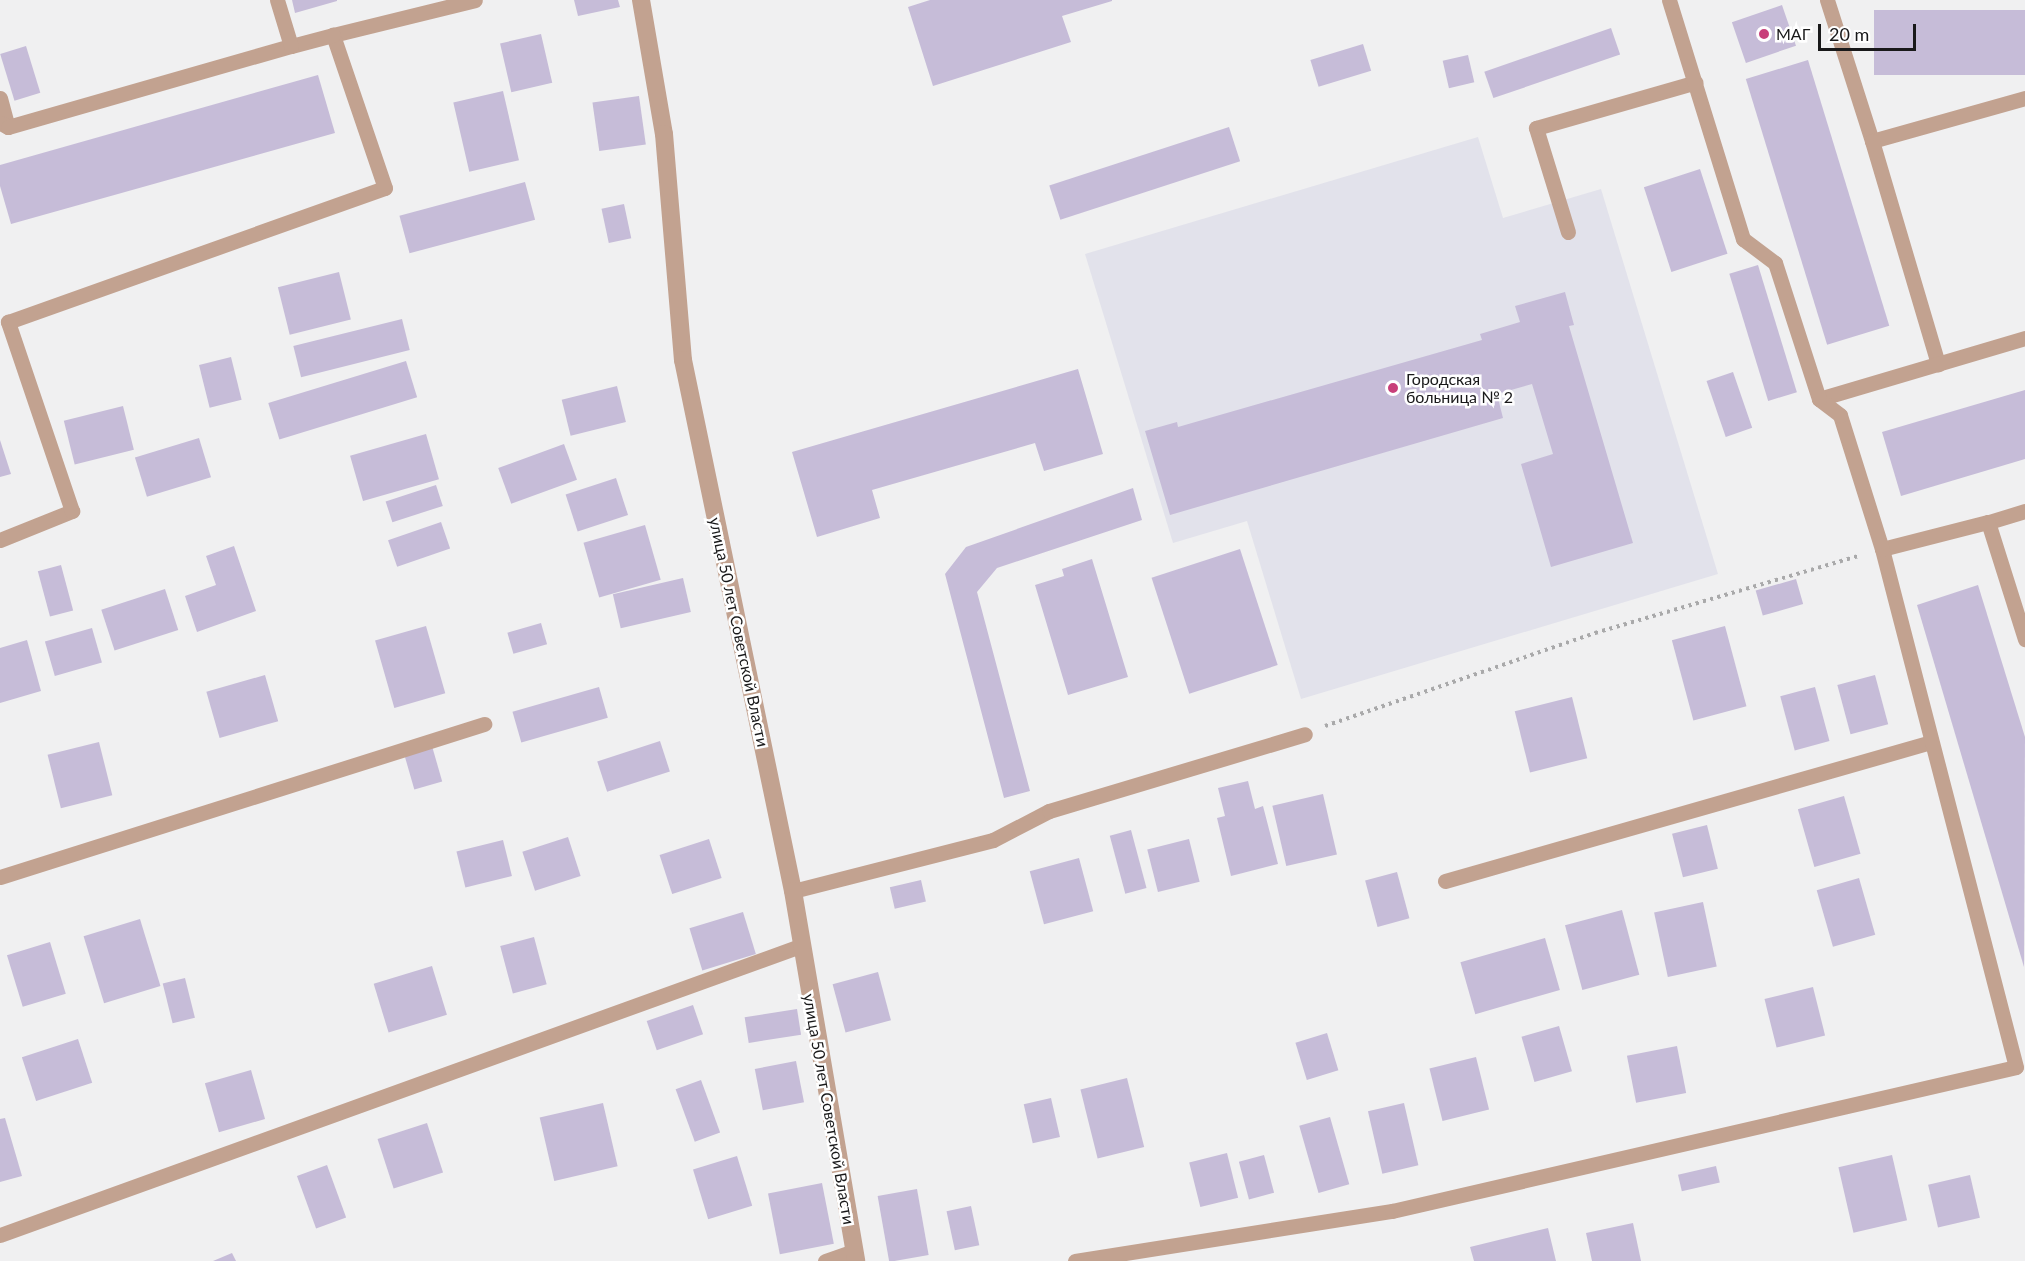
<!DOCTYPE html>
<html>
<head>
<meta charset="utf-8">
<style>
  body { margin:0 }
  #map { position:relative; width:2025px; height:1261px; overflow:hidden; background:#f0f0f1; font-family:Lato,sans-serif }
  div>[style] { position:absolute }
  .built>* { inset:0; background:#e2e2eb }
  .building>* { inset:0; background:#c6bcd8; transform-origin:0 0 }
  .path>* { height:4px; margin-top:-2px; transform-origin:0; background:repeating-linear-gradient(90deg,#a9a9aa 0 3px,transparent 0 7.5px) }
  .lane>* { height:15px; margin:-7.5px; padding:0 7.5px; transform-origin:7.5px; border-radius:7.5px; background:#c2a290 }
  .street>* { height:18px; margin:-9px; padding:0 9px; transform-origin:9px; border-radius:9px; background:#c2a290 }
  .dots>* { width:16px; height:16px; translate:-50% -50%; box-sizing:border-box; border:3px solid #fff; border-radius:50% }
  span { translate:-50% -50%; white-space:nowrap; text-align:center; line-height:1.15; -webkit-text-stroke:5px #fff; paint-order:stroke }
  .poi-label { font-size:16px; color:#19191a }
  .left { translate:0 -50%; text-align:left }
  .street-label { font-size:16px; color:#19191a }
  .scale { position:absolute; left:1818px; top:24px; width:98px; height:27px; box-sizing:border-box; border:3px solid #19191a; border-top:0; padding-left:8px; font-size:18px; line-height:21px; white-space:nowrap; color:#19191a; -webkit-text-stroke:4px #fff; paint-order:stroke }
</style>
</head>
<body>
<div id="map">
  <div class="built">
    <i style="clip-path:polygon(1478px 137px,1503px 218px,1601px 189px,1718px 574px,1301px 699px,1247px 521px,1173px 543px,1085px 254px)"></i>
  </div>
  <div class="building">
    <i style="clip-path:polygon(292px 0,337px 0,337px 1px,295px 13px)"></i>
    <i style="clip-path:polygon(574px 0,618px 0,620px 7px,578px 16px)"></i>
    <i style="clip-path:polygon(930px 0,1112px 0,1112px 1px,1062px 16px,1071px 42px,933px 86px,908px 7px)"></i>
    <i style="left:1782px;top:5px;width:43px;height:53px;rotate:71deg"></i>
    <i style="left:2025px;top:10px;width:65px;height:151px;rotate:90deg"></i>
    <i style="left:1611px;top:28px;width:28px;height:134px;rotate:71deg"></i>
    <i style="left:541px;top:34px;width:50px;height:42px;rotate:77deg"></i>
    <i style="left:1363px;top:44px;width:28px;height:55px;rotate:73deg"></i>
    <i style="left:26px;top:46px;width:49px;height:27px;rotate:73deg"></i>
    <i style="left:1468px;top:55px;width:28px;height:26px;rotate:77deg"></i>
    <i style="left:1808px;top:60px;width:278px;height:65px;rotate:73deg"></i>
    <i style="clip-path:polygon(318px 75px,335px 133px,11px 224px,0 186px,0 165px)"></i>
    <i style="left:503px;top:91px;width:71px;height:51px;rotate:77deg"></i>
    <i style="left:639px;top:96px;width:49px;height:47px;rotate:82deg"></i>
    <i style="left:1229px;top:127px;width:36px;height:189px;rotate:72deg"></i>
    <i style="left:1700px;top:169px;width:89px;height:59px;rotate:72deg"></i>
    <i style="left:525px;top:182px;width:39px;height:130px;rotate:75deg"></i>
    <i style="left:624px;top:204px;width:35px;height:23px;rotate:78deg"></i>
    <i style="left:1758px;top:265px;width:133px;height:30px;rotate:73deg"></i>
    <i style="left:339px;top:272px;width:49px;height:63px;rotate:76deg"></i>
    <i style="clip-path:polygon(1565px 292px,1574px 325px,1569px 326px,1633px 543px,1551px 567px,1521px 464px,1553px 454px,1532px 384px,1497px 394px,1503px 418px,1170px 515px,1145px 431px,1177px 422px,1178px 427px,1482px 340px,1480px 334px,1520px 322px,1515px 306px)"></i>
    <i style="left:402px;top:319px;width:32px;height:112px;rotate:76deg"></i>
    <i style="left:231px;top:357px;width:44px;height:33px;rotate:76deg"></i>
    <i style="left:406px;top:361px;width:38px;height:144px;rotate:73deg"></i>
    <i style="clip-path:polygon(1078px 369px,1103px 454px,1044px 471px,1035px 443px,872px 490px,880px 518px,817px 537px,792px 452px)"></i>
    <i style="left:1733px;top:372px;width:59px;height:28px;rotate:71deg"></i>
    <i style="left:617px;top:386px;width:37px;height:57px;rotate:76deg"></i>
    <i style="clip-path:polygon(2025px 390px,2025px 459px,1901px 496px,1882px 432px)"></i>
    <i style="left:123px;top:406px;width:45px;height:61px;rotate:76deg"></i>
    <i style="left:426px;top:434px;width:47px;height:79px;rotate:74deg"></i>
    <i style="left:199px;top:438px;width:41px;height:67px;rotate:73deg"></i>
    <i style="clip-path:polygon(0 440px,11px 474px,0 477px)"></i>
    <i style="left:564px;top:444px;width:38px;height:70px;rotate:70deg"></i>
    <i style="left:616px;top:478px;width:39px;height:53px;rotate:72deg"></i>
    <i style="left:436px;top:485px;width:22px;height:53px;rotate:72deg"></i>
    <i style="clip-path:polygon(1133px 488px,1142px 520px,997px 568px,977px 592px,1030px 791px,1004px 798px,945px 574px,966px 547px)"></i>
    <i style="left:441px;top:522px;width:28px;height:56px;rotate:71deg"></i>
    <i style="left:645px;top:525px;width:57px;height:64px;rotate:74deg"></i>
    <i style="clip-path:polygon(234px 546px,256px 611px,197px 632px,185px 596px,216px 585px,206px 556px)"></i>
    <i style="left:1240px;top:549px;width:122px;height:93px;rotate:72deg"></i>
    <i style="clip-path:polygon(1092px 559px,1128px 677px,1068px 695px,1035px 585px,1064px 576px,1062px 569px)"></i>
    <i style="left:61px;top:565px;width:47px;height:24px;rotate:75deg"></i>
    <i style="left:683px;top:578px;width:35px;height:72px;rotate:77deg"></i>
    <i style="left:1796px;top:579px;width:26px;height:42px;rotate:74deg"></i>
    <i style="clip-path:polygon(1978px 585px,2025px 737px,2024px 967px,1917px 605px)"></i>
    <i style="left:165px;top:589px;width:43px;height:67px;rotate:72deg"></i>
    <i style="left:541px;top:623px;width:22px;height:35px;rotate:74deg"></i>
    <i style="left:426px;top:626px;width:70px;height:53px;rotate:74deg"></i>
    <i style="left:1725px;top:626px;width:83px;height:55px;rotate:75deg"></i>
    <i style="left:92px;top:628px;width:36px;height:49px;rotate:74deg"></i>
    <i style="clip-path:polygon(27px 640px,41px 691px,0 703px,0 648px)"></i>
    <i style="left:265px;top:675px;width:48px;height:61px;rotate:74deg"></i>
    <i style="left:1875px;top:675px;width:51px;height:39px;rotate:75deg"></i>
    <i style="left:599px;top:687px;width:32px;height:90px;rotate:74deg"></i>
    <i style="left:1815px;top:687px;width:56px;height:36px;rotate:75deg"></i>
    <i style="left:1572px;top:697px;width:63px;height:59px;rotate:76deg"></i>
    <i style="left:660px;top:741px;width:32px;height:66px;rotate:72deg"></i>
    <i style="left:99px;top:742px;width:55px;height:53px;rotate:76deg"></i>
    <i style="left:432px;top:746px;width:37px;height:29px;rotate:74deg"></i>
    <i style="clip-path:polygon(1248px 781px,1255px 809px,1263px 806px,1278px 864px,1231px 876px,1217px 818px,1225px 816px,1218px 788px)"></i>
    <i style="left:1323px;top:794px;width:62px;height:52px;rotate:77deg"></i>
    <i style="left:1844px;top:796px;width:60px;height:48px;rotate:74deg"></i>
    <i style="left:1707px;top:825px;width:45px;height:36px;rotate:76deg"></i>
    <i style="left:1131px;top:830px;width:60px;height:22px;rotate:75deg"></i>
    <i style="left:568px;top:837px;width:41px;height:48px;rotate:72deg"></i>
    <i style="left:709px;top:839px;width:41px;height:52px;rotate:72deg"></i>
    <i style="left:1189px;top:839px;width:44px;height:43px;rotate:76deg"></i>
    <i style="left:503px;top:840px;width:37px;height:48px;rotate:76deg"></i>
    <i style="left:1079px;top:858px;width:55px;height:51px;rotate:75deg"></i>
    <i style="left:1397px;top:872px;width:48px;height:33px;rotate:75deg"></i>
    <i style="left:1859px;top:878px;width:59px;height:44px;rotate:74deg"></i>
    <i style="left:921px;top:880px;width:22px;height:32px;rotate:77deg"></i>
    <i style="left:1703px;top:902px;width:66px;height:50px;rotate:78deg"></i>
    <i style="left:1622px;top:910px;width:67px;height:59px;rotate:75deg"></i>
    <i style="left:743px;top:912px;width:44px;height:56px;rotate:73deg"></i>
    <i style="left:140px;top:919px;width:70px;height:59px;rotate:73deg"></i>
    <i style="left:534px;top:937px;width:49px;height:35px;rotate:75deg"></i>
    <i style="left:1545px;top:938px;width:54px;height:88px;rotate:74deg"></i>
    <i style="left:50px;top:942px;width:54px;height:45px;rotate:73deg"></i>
    <i style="left:432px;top:966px;width:51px;height:61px;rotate:73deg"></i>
    <i style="left:878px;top:972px;width:50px;height:47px;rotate:75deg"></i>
    <i style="left:185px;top:978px;width:41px;height:23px;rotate:76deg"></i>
    <i style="left:1813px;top:987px;width:50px;height:50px;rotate:76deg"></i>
    <i style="left:693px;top:1005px;width:31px;height:49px;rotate:71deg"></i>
    <i style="left:797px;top:1009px;width:26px;height:53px;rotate:81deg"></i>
    <i style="left:1559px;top:1026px;width:47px;height:39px;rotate:74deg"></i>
    <i style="left:1327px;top:1033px;width:39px;height:33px;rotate:73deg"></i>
    <i style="left:78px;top:1039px;width:46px;height:59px;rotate:72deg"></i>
    <i style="left:1677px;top:1046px;width:48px;height:51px;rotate:79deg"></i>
    <i style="left:1476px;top:1057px;width:54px;height:48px;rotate:76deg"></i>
    <i style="left:796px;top:1061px;width:42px;height:42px;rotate:79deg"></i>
    <i style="left:251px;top:1070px;width:51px;height:48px;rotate:74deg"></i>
    <i style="left:1127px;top:1078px;width:71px;height:48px;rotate:76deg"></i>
    <i style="left:701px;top:1080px;width:56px;height:27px;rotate:70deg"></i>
    <i style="left:1051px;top:1098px;width:40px;height:28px;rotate:77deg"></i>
    <i style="left:603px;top:1103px;width:65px;height:65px;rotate:77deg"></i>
    <i style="left:1404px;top:1103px;width:64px;height:37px;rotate:77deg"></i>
    <i style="left:1330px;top:1117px;width:70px;height:32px;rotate:74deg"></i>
    <i style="clip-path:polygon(5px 1118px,22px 1176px,0 1182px,0 1119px)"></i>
    <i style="left:427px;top:1123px;width:52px;height:52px;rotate:72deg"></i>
    <i style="left:1227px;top:1153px;width:46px;height:39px;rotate:76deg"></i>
    <i style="left:1264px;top:1155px;width:39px;height:26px;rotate:75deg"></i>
    <i style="left:1892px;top:1155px;width:67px;height:55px;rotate:77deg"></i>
    <i style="left:737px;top:1156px;width:52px;height:46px;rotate:73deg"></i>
    <i style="left:327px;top:1165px;width:56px;height:32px;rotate:70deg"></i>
    <i style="left:1716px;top:1166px;width:17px;height:39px;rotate:77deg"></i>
    <i style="left:1970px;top:1175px;width:44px;height:43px;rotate:77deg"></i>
    <i style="left:822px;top:1183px;width:62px;height:55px;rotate:79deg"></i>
    <i style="left:917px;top:1189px;width:67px;height:40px;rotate:80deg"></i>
    <i style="left:971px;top:1206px;width:40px;height:25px;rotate:78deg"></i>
    <i style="clip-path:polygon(1633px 1223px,1641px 1261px,1592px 1261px,1586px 1233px)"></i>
    <i style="clip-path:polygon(1548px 1228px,1556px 1261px,1474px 1261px,1470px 1247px)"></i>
    <i style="clip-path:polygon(232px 1253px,236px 1261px,213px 1261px)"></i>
  </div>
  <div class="path">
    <i style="left:1325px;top:726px;width:286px;rotate:-19deg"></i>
    <i style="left:1595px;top:633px;width:277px;rotate:-16.3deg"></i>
  </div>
  <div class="lane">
    <i style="left:1827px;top:0;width:148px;rotate:72.3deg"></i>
    <i style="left:1872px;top:141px;width:159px;rotate:-15.7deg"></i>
    <i style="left:333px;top:35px;width:146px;rotate:-13.8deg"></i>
    <i style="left:0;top:98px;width:30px;rotate:75deg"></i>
    <i style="left:8px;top:127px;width:9px;rotate:-153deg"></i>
    <i style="left:8px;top:127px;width:294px;rotate:-16deg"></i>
    <i style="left:1872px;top:141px;width:233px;rotate:73.5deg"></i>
    <i style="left:1568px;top:232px;width:109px;rotate:-107.1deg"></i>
    <i style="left:1536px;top:128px;width:166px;rotate:-16deg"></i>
    <i style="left:1819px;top:399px;width:215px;rotate:-16.5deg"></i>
    <i style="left:2025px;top:511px;width:39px;rotate:163deg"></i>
    <i style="left:1988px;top:522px;width:123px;rotate:72.5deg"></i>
    <i style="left:0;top:540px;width:78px;rotate:-21.9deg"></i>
    <i style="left:72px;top:511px;width:200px;rotate:-108.7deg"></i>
    <i style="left:8px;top:322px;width:400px;rotate:-19.6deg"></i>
    <i style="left:385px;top:188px;width:162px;rotate:-108.8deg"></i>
    <i style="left:333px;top:35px;width:43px;rotate:165.3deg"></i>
    <i style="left:291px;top:46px;width:48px;rotate:-106.9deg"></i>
    <i style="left:1882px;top:549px;width:109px;rotate:-14.3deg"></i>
    <i style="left:0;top:877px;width:508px;rotate:-17.54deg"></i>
    <i style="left:1445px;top:881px;width:505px;rotate:-15.96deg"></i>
    <i style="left:793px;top:891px;width:206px;rotate:-14.3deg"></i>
    <i style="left:993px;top:840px;width:63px;rotate:-27.4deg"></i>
    <i style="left:1049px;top:811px;width:267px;rotate:-16.7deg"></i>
    <i style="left:0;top:1235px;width:851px;rotate:-19.86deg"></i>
    <i style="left:825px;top:1261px;width:31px;rotate:-19deg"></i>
    <i style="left:1075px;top:1261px;width:321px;rotate:-9deg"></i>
    <i style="left:1392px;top:1211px;width:640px;rotate:-12.99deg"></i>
    <i style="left:2016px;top:1067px;width:535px;rotate:-104.5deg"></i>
    <i style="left:1882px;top:549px;width:140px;rotate:-107.4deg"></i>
    <i style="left:1840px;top:415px;width:26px;rotate:-143deg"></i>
    <i style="left:1819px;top:399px;width:143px;rotate:-107.9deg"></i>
    <i style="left:1775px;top:263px;width:40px;rotate:-143deg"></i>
    <i style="left:1743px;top:239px;width:250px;rotate:-107.2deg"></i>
  </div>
  <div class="street">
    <i style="left:641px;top:0;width:136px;rotate:80.3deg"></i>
    <i style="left:664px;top:134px;width:227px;rotate:85.2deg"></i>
    <i style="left:683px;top:360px;width:542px;rotate:78.3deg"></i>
    <i style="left:793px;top:891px;width:375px;rotate:80.3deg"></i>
  </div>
  <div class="dots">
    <i style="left:1764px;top:34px;background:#c83f7a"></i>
    <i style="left:1393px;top:388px;background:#c83f7a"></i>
  </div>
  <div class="poi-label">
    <span class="left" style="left:1776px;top:34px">МАГ</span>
    <span class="left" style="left:1406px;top:388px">Городская<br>больница № 2</span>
  </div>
  <div class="street-label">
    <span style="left:739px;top:632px;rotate:78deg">улица 50 лет Советской Власти</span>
    <span style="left:829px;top:1109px;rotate:80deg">улица 50 лет Советской Власти</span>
  </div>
  <div class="scale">20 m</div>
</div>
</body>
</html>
